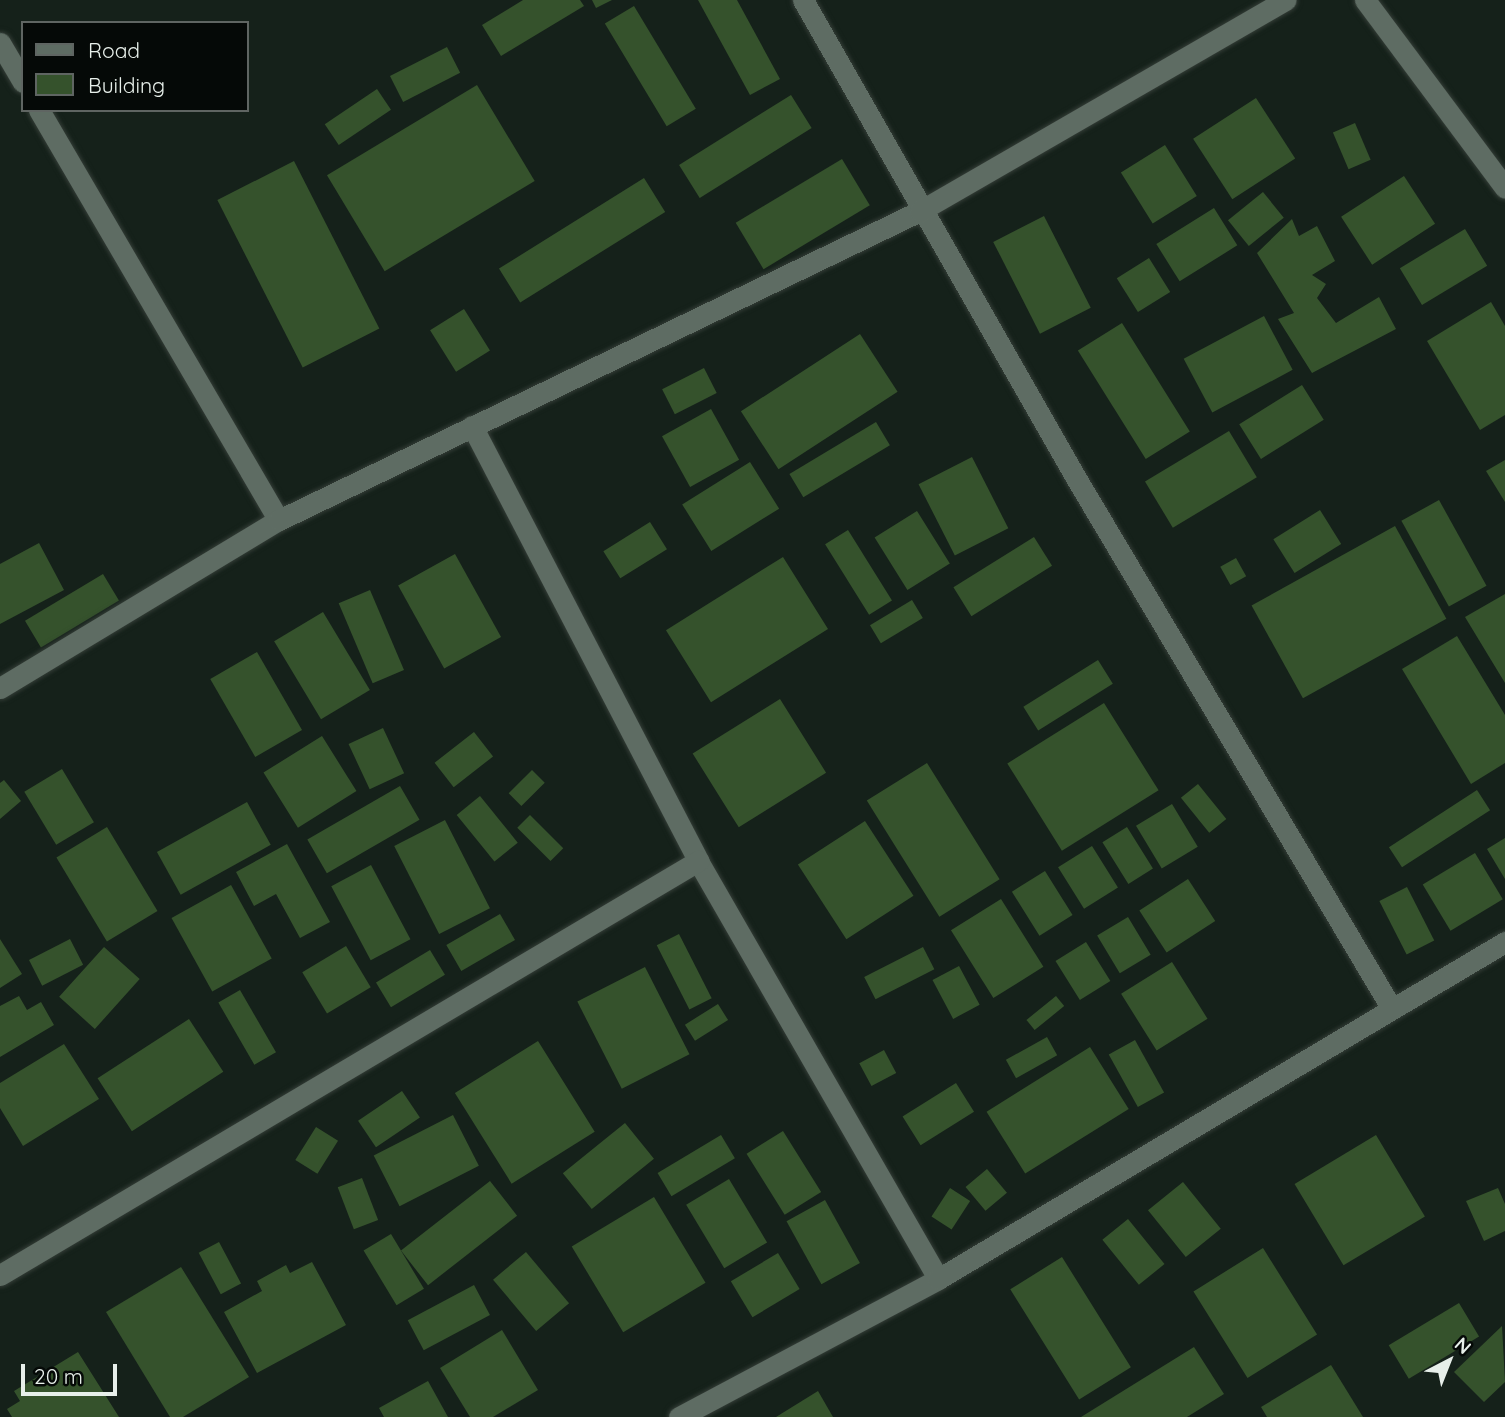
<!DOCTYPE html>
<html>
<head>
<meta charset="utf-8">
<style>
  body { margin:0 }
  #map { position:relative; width:1505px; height:1417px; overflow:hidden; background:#15211a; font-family:Quicksand,sans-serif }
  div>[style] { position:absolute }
  .building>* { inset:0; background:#35522c; transform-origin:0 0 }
  .roads { filter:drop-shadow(0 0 2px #343d37) drop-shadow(0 0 2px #343d37) }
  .street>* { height:21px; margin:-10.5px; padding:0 10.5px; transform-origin:10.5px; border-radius:10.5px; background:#5e6c63 }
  span { translate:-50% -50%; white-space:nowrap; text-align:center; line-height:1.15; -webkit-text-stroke:5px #050907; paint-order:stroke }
  .legend { position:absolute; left:21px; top:21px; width:228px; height:91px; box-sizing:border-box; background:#050907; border:2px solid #5f6562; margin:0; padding:9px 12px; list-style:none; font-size:21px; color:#e7efea }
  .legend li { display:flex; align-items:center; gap:14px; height:35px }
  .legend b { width:35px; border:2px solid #5f6562 }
  .north { position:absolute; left:1414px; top:1326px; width:70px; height:70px; -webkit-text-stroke:5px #050907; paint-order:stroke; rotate:42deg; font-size:19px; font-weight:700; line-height:28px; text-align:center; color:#e7efea }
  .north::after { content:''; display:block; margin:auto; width:24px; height:32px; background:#e7efea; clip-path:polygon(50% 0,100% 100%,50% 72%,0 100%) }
  .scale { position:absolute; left:21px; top:1364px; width:96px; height:32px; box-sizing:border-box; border:4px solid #e7efea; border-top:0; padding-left:9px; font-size:21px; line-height:24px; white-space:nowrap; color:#e7efea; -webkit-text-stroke:5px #050907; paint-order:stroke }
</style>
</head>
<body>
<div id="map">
  <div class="building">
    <i style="clip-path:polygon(523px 0,580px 0,584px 6px,501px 56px,482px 25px)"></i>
    <i style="clip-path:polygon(592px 0,612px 0,596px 8px)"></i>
    <i style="clip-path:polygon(698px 0,737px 0,780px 79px,750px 95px)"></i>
    <i style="left:634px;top:6px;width:120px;height:34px;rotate:59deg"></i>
    <i style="left:447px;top:47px;width:29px;height:64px;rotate:63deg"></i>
    <i style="left:477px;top:85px;width:112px;height:175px;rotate:59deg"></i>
    <i style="left:377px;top:89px;width:25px;height:63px;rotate:56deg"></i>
    <i style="left:791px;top:95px;width:39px;height:132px;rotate:58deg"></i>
    <i style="left:1256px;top:98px;width:72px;height:75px;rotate:57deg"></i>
    <i style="left:1355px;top:123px;width:40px;height:24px;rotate:67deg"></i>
    <i style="left:1165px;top:145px;width:60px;height:52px;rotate:58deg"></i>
    <i style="left:842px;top:159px;width:54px;height:124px;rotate:59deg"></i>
    <i style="left:294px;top:161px;width:188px;height:86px;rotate:63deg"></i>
    <i style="left:1404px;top:176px;width:57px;height:75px;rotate:57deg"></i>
    <i style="left:644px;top:178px;width:40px;height:171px;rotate:58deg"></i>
    <i style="left:1263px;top:192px;width:33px;height:45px;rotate:51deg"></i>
    <i style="left:1214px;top:208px;width:44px;height:68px;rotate:58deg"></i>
    <i style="left:1044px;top:216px;width:103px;height:57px;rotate:63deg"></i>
    <i style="clip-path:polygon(1292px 219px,1299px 236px,1317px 226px,1335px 261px,1312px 275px,1326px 284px,1317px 298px,1336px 323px,1379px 297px,1396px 329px,1312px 373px,1278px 319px,1294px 313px,1257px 253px)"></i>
    <i style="left:1465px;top:229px;width:43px;height:76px;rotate:59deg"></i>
    <i style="left:1149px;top:258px;width:40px;height:38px;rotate:58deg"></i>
    <i style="clip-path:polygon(1491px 302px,1505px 326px,1505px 415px,1480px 430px,1427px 341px)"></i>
    <i style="left:464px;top:309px;width:49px;height:40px;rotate:58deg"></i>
    <i style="left:1264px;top:316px;width:61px;height:91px;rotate:62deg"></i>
    <i style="left:1122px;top:323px;width:128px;height:52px;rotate:58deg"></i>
    <i style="left:860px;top:334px;width:69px;height:142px;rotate:57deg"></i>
    <i style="left:704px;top:368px;width:28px;height:47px;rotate:63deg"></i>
    <i style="left:1302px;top:385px;width:41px;height:74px;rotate:58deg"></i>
    <i style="left:711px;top:409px;width:58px;height:56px;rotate:61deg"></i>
    <i style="left:876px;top:422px;width:27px;height:101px;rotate:59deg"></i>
    <i style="left:1229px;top:431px;width:54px;height:98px;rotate:59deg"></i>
    <i style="left:972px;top:457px;width:80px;height:60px;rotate:63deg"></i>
    <i style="clip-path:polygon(1505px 460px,1505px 502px,1486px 471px)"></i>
    <i style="left:750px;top:462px;width:55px;height:80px;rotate:58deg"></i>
    <i style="left:1439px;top:500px;width:98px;height:43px;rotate:61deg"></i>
    <i style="left:1320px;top:510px;width:40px;height:55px;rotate:58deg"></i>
    <i style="left:917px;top:511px;width:62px;height:50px;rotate:58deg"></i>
    <i style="left:650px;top:522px;width:32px;height:55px;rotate:58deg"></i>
    <i style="left:1395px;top:526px;width:106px;height:164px;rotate:61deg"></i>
    <i style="left:848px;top:530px;width:83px;height:27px;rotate:58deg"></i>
    <i style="left:1034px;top:537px;width:34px;height:95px;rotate:58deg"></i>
    <i style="clip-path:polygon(39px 543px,64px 590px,0 624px,0 564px)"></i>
    <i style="left:455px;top:554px;width:95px;height:65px;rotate:61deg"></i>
    <i style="left:783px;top:557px;width:85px;height:138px;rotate:58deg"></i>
    <i style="left:1236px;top:558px;width:21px;height:18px;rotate:61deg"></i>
    <i style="left:103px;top:574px;width:31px;height:91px;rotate:59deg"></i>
    <i style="left:370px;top:590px;width:87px;height:34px;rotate:67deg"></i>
    <i style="clip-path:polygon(1505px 594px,1505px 683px,1465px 617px)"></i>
    <i style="left:912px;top:600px;width:21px;height:49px;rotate:59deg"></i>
    <i style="left:323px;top:612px;width:91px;height:57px;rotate:59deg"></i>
    <i style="clip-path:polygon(1457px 636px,1505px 715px,1505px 763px,1471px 784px,1402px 669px)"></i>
    <i style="left:257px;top:652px;width:90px;height:54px;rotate:60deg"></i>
    <i style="left:1098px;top:660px;width:28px;height:88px;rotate:58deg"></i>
    <i style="left:780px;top:699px;width:87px;height:103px;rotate:58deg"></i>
    <i style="left:1104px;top:703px;width:103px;height:114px;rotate:58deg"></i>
    <i style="left:383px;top:728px;width:50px;height:38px;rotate:65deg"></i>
    <i style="left:474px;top:732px;width:31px;height:50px;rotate:52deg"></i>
    <i style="left:322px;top:736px;width:65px;height:69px;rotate:58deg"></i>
    <i style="left:927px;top:763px;width:137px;height:71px;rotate:58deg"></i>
    <i style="left:62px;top:769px;width:62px;height:44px;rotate:59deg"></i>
    <i style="left:532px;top:770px;width:18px;height:33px;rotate:45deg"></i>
    <i style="clip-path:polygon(4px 780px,21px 801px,0 819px,0 783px)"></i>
    <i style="left:1198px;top:784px;width:45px;height:22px;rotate:51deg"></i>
    <i style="left:400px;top:786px;width:39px;height:107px;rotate:60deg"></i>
    <i style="left:1477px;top:790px;width:24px;height:105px;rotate:57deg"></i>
    <i style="left:480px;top:796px;width:60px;height:30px;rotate:51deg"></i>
    <i style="left:247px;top:802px;width:49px;height:103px;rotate:61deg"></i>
    <i style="left:1172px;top:804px;width:50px;height:42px;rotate:59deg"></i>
    <i style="left:530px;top:815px;width:47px;height:18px;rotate:45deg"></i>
    <i style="left:445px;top:820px;width:99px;height:57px;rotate:63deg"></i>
    <i style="left:865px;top:821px;width:89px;height:80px;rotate:57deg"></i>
    <i style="left:107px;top:827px;width:98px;height:59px;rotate:59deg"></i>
    <i style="left:1127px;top:827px;width:49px;height:29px;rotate:58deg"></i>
    <i style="clip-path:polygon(1505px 838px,1505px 879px,1487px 849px)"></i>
    <i style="clip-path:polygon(287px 844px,330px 922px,300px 938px,276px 894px,254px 906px,236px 872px)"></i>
    <i style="left:1092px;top:846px;width:49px;height:40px;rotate:58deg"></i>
    <i style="left:1475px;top:853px;width:54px;height:61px;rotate:59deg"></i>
    <i style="left:371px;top:865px;width:84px;height:45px;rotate:62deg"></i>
    <i style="left:1045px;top:871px;width:52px;height:39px;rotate:58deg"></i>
    <i style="left:1188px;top:879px;width:50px;height:58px;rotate:57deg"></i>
    <i style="left:231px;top:885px;width:84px;height:68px;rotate:61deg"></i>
    <i style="left:1407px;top:887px;width:60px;height:31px;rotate:63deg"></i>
    <i style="left:1001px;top:899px;width:80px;height:59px;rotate:58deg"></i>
    <i style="left:500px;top:914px;width:30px;height:62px;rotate:60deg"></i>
    <i style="left:1128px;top:917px;width:44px;height:36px;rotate:59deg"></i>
    <i style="left:679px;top:934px;width:72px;height:25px;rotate:63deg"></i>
    <i style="clip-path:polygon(0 939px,22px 974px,0 988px)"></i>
    <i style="left:70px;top:939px;width:29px;height:46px;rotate:63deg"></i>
    <i style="left:1086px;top:942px;width:46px;height:36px;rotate:58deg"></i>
    <i style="left:346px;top:946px;width:48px;height:51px;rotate:59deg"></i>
    <i style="left:104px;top:947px;width:48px;height:67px;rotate:42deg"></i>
    <i style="left:923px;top:947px;width:25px;height:66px;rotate:63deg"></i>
    <i style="left:430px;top:950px;width:29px;height:63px;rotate:59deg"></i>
    <i style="left:1172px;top:962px;width:67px;height:60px;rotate:58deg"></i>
    <i style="left:959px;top:966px;width:44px;height:30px;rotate:62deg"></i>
    <i style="left:645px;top:967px;width:98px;height:76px;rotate:63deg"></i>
    <i style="left:240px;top:990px;width:72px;height:25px;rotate:60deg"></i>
    <i style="clip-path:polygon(19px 996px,27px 1010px,41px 1002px,54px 1025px,0 1057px,0 1006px)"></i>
    <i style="left:1056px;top:996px;width:13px;height:38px;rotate:51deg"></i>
    <i style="left:718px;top:1004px;width:19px;height:39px;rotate:58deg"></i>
    <i style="left:189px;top:1019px;width:63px;height:109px;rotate:57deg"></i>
    <i style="left:1047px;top:1037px;width:21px;height:47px;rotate:61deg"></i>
    <i style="left:1135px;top:1040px;width:60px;height:30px;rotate:61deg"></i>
    <i style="left:538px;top:1041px;width:107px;height:98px;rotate:58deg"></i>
    <i style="clip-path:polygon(64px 1044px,99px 1099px,23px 1146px,0 1108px,0 1083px)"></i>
    <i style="left:1090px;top:1047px;width:73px;height:122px;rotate:58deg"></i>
    <i style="left:884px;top:1050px;width:26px;height:28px;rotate:62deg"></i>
    <i style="left:956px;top:1083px;width:34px;height:63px;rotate:58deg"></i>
    <i style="left:402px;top:1091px;width:32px;height:53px;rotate:56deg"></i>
    <i style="left:453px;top:1115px;width:57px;height:89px;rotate:63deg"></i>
    <i style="left:625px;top:1123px;width:46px;height:80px;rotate:51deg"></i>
    <i style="left:316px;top:1127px;width:26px;height:39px;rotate:32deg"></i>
    <i style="left:783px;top:1131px;width:72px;height:43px;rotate:58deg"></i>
    <i style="left:721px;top:1135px;width:27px;height:74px;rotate:59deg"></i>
    <i style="left:1376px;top:1135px;width:95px;height:95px;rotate:59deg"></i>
    <i style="left:987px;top:1169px;width:31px;height:28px;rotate:50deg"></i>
    <i style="left:362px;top:1178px;width:45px;height:26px;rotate:69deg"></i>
    <i style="left:729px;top:1179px;width:74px;height:50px;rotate:59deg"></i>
    <i style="left:490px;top:1181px;width:44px;height:113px;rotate:52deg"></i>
    <i style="left:1183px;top:1182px;width:60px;height:45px;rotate:51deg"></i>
    <i style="left:950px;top:1188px;width:24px;height:34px;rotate:33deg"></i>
    <i style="clip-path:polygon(1498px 1188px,1505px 1204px,1505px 1231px,1484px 1241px,1466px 1201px)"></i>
    <i style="left:654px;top:1197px;width:100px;height:96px;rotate:59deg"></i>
    <i style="left:825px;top:1200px;width:72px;height:44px;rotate:61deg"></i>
    <i style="left:1128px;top:1219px;width:58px;height:33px;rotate:51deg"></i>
    <i style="left:391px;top:1234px;width:64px;height:32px;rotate:59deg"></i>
    <i style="left:219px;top:1242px;width:47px;height:23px;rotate:62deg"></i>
    <i style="left:1263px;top:1248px;width:102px;height:82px;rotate:58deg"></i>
    <i style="left:526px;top:1252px;width:67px;height:43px;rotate:50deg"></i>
    <i style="left:778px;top:1253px;width:42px;height:55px;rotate:59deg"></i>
    <i style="left:1062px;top:1257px;width:130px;height:61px;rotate:58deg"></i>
    <i style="clip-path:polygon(312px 1262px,346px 1325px,257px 1373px,224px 1312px,262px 1291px,257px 1281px,286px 1265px,290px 1273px)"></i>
    <i style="clip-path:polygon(181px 1267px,249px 1377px,183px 1417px,170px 1417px,106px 1312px)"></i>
    <i style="left:474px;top:1285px;width:34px;height:75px;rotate:62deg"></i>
    <i style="left:1459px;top:1303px;width:39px;height:82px;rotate:59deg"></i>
    <i style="clip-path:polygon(1502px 1326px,1505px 1382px,1484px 1402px,1454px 1372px)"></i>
    <i style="clip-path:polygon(502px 1330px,538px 1390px,493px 1417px,470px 1417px,440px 1368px)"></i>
    <i style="clip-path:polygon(1194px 1347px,1224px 1394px,1187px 1417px,1081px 1417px)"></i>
    <i style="clip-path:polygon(78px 1352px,119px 1417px,12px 1417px,7px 1409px,20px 1401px,14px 1391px)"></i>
    <i style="clip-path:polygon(1331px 1365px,1363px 1417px,1267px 1417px,1261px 1407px)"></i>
    <i style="clip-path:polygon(428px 1381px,448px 1417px,384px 1417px,379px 1408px)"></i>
    <i style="clip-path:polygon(818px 1391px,833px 1417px,776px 1417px)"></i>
  </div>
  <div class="roads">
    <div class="street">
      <i style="left:803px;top:0;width:550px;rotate:60.27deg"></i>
      <i style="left:1076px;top:478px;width:618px;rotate:59.24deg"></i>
      <i style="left:1365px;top:0;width:234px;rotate:53.3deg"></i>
      <i style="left:0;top:43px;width:45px;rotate:59.5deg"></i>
      <i style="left:39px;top:110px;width:475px;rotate:59.7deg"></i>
      <i style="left:472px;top:426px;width:490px;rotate:62.5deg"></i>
      <i style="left:698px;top:861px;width:482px;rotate:60.1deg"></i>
      <i style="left:0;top:688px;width:326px;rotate:-31.1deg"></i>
      <i style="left:279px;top:520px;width:712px;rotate:-25.74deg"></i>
      <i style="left:920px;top:211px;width:422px;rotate:-30deg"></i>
      <i style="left:0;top:1275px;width:812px;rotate:-30.67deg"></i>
      <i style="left:679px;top:1417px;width:293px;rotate:-28deg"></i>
      <i style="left:938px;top:1279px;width:660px;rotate:-30.73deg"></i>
    </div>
  </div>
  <ul class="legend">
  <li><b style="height:9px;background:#5e6c63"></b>Road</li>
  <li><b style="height:19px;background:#35522c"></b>Building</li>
  </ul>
  <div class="north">N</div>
  <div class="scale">20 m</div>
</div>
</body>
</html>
